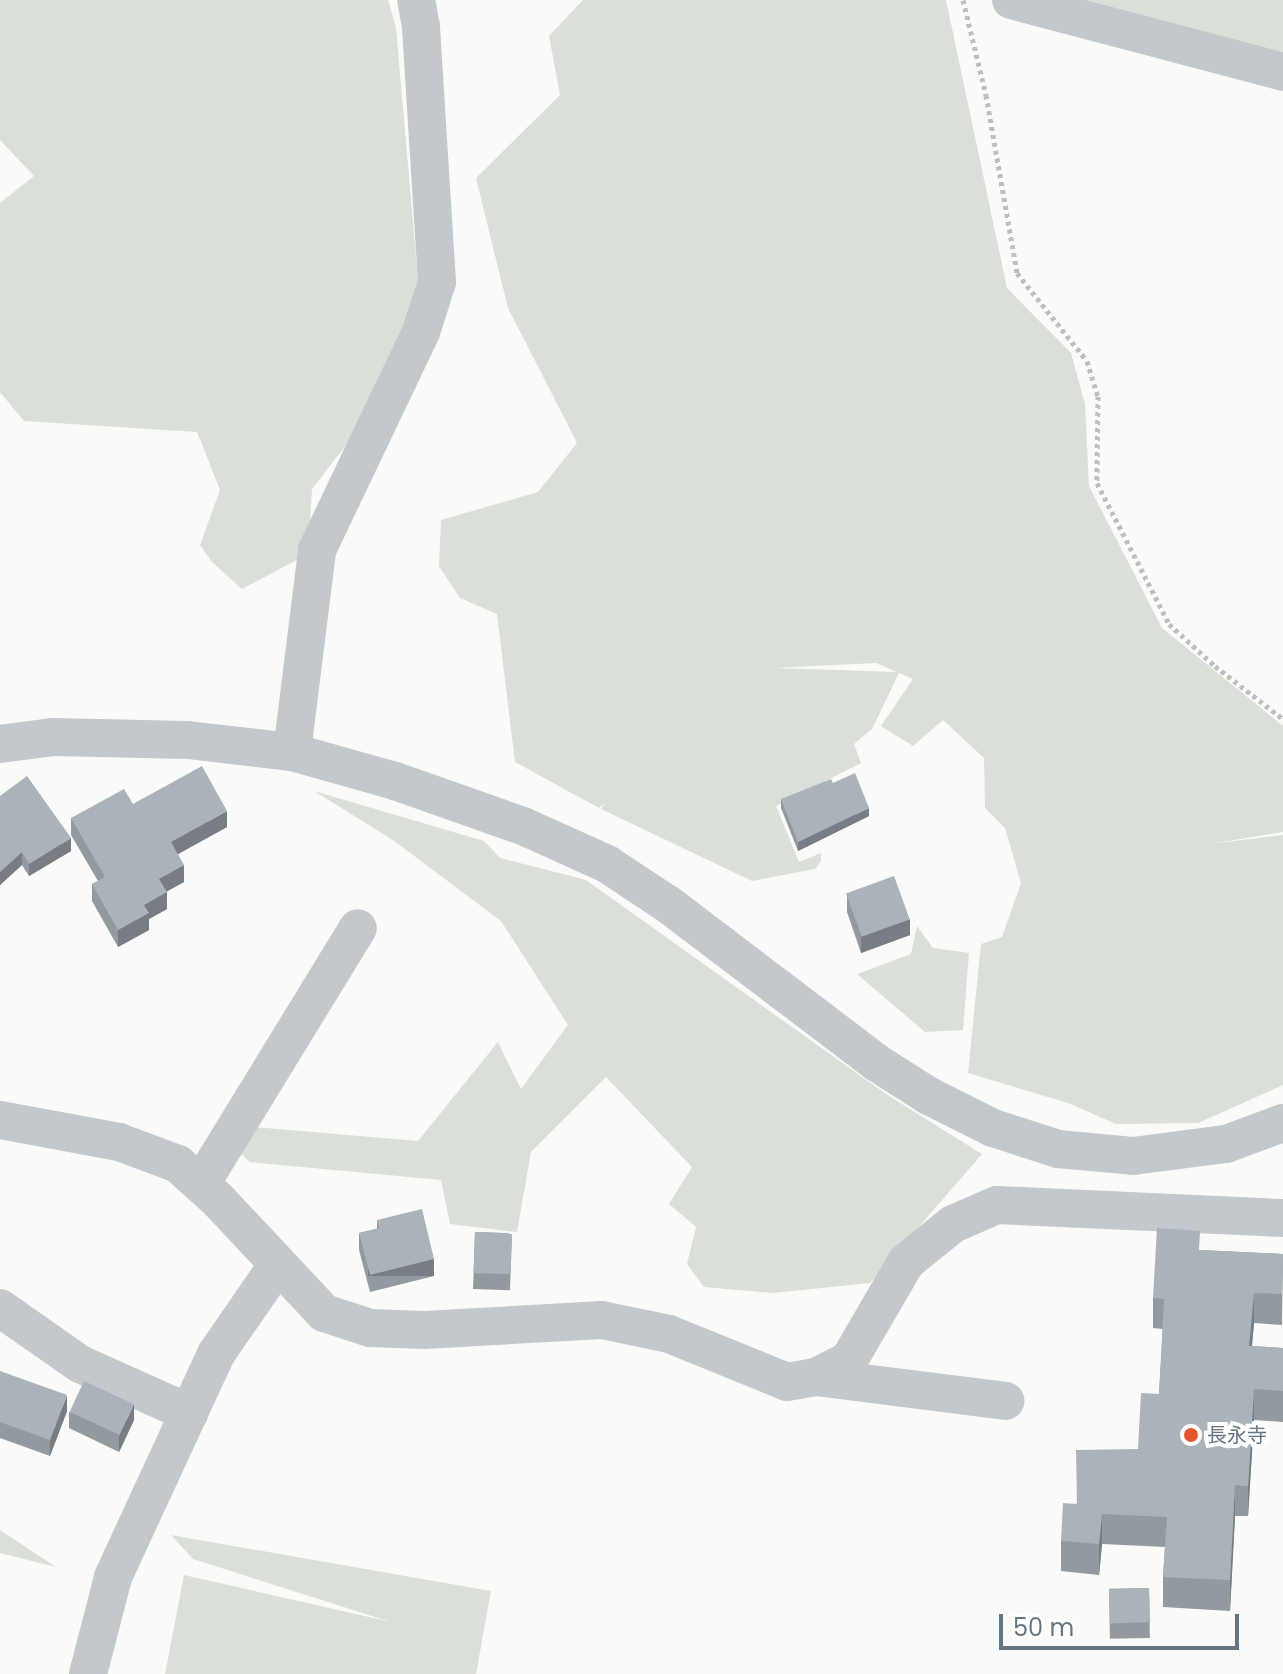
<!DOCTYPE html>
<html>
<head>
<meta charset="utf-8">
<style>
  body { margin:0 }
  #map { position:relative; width:1283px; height:1674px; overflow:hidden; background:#fafaf8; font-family:Poppins,"Noto Sans JP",sans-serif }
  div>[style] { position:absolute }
  .green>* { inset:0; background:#dadfd7 }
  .path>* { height:5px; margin-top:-2.5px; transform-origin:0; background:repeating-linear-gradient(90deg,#bbbfc2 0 4px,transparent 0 8px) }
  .minor>* { height:38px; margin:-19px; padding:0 19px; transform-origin:19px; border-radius:19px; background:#c3c8cc }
  .wall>* { inset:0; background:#929a9f; transform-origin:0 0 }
  .shaded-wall>* { inset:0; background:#777d82; transform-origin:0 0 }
  .building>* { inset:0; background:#aab3b9; transform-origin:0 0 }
  .dots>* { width:22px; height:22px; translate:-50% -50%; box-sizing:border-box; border:4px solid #fff; border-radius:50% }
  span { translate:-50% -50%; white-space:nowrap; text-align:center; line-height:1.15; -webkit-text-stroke:8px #fff; paint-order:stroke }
  .poi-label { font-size:20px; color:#657683 }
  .left { translate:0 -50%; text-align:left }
  .scale { position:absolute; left:999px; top:1614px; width:240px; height:36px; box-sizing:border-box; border:4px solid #657683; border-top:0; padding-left:10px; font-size:24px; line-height:28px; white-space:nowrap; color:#657683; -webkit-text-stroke:6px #fff; paint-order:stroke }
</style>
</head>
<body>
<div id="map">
  <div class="green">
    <i style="clip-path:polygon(0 0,388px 0,396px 28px,418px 279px,389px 390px,312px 489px,308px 554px,242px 589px,212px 562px,200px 545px,220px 490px,197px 432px,24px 421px,0 392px,0 203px,34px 176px,0 140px)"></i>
    <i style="clip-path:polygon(evenodd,583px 0,946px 0,1007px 288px,1071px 353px,1085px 404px,1089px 486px,1162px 628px,1283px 726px,1283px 832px,1210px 844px,1283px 835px,1283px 1085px,1198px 1123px,1116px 1124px,1068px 1103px,968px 1073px,981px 944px,1002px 937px,1021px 883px,1005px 828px,985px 808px,984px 758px,943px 720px,913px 746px,881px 726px,913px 679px,899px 673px,872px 729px,854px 744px,861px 763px,776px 806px,799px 862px,821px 853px,821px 861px,815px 869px,752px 881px,601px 809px,605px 803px,599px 808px,515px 762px,497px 614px,460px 598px,439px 566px,441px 520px,538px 492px,577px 443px,508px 308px,476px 178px,560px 95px,549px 36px,583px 0,876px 663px,897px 672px,775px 668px,876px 663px)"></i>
    <i style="clip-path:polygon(1060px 0,1283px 0,1283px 58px)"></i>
    <i style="clip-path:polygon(314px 791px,484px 841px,500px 858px,586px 880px,886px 1094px,982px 1154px,870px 1283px,773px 1293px,704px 1287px,687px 1264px,696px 1227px,669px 1204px,692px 1167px,606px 1077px,531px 1152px,517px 1232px,450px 1224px,441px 1180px,250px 1162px,237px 1150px,253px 1127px,418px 1141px,498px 1042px,521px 1089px,568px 1025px,501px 921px,393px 840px)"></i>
    <i style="clip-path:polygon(917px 926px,933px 948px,969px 953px,963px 1030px,925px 1032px,857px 974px,911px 954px)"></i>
    <i style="clip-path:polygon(0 1530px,56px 1567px,0 1553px)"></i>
    <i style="clip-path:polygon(171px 1535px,491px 1591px,476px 1674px,165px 1674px,184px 1575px,391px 1622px,193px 1559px)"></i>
  </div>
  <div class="path">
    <i style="left:963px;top:0;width:98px;rotate:76.4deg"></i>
    <i style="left:986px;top:95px;width:181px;rotate:80.1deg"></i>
    <i style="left:1017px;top:273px;width:112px;rotate:51.5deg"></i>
    <i style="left:1087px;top:361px;width:37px;rotate:73deg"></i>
    <i style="left:1098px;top:396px;width:87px;rotate:90.7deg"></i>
    <i style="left:1097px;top:483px;width:158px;rotate:62.9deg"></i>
    <i style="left:1169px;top:624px;width:62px;rotate:42.4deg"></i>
    <i style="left:1215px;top:666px;width:86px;rotate:37.9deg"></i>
  </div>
  <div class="minor">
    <i style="left:1011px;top:0;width:281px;rotate:14.8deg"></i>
    <i style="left:0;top:744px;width:53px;rotate:-7.5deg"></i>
    <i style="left:53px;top:737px;width:135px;rotate:1.3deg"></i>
    <i style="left:188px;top:740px;width:105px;rotate:6.6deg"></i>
    <i style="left:292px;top:752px;width:107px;rotate:15.7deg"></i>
    <i style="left:395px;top:781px;width:136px;rotate:19.4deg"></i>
    <i style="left:523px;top:826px;width:92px;rotate:24.3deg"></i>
    <i style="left:607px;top:864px;width:74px;rotate:33.5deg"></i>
    <i style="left:669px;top:905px;width:261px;rotate:37.2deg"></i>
    <i style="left:877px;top:1063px;width:62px;rotate:32.4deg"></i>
    <i style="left:929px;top:1096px;width:72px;rotate:26.6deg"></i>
    <i style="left:993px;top:1128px;width:68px;rotate:17.9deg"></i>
    <i style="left:1058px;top:1149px;width:75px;rotate:5.3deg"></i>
    <i style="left:1133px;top:1156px;width:94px;rotate:-7.4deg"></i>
    <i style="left:1226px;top:1144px;width:61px;rotate:-20.2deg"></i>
    <i style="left:292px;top:752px;width:204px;rotate:-82.9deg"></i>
    <i style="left:317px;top:550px;width:242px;rotate:-64.5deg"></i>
    <i style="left:421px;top:332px;width:52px;rotate:-72.3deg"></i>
    <i style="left:437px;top:282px;width:256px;rotate:-93.6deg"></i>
    <i style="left:421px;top:27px;width:27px;rotate:-100deg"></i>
    <i style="left:0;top:1120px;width:121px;rotate:10.5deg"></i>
    <i style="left:119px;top:1142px;width:63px;rotate:20.4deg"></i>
    <i style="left:178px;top:1164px;width:54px;rotate:42deg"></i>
    <i style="left:218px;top:1200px;width:155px;rotate:46.8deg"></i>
    <i style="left:324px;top:1313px;width:48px;rotate:18.1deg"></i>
    <i style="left:370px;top:1328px;width:54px;rotate:2.1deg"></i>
    <i style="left:424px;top:1330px;width:178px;rotate:-3.2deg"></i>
    <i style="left:602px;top:1320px;width:68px;rotate:11.8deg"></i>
    <i style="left:669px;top:1334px;width:127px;rotate:22.1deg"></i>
    <i style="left:787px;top:1382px;width:29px;rotate:-10deg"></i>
    <i style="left:816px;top:1377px;width:37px;rotate:-27deg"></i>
    <i style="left:849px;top:1360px;width:113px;rotate:-59.8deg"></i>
    <i style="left:906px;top:1262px;width:60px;rotate:-39deg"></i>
    <i style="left:953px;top:1224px;width:48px;rotate:-23.4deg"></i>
    <i style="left:997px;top:1205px;width:286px;rotate:2.6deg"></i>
    <i style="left:201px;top:1184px;width:300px;rotate:-58.5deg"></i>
    <i style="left:0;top:1308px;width:98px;rotate:35deg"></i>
    <i style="left:80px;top:1364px;width:120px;rotate:24.2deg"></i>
    <i style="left:816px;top:1377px;width:191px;rotate:7.2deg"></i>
    <i style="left:88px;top:1674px;width:100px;rotate:-75.5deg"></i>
    <i style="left:113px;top:1577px;width:246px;rotate:-65.2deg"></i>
    <i style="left:216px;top:1354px;width:109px;rotate:-55.4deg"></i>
  </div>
  <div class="wall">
    <i style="clip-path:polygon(0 796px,71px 851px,29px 876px,22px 865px,0 885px)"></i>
    <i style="clip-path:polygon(781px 799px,869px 816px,798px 851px,781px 808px)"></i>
    <i style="clip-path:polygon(133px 804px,227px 827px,178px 854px,184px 882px,166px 891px,167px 909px,149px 919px,149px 930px,118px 947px,92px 901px,92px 884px,98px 881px,71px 835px,71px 818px)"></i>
    <i style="clip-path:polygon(847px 895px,910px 935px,861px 953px,847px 912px)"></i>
    <i style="clip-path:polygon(377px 1220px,434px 1276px,370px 1292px,359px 1250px,359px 1233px,377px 1229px)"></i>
    <i style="left:475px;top:1232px;width:37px;height:57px;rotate:2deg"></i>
    <i style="clip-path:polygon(1200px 1250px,1283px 1254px,1282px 1325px,1254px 1323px,1252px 1346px,1283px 1348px,1283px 1422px,1254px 1420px,1248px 1516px,1235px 1516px,1230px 1611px,1163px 1607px,1163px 1577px,1165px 1547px,1102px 1544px,1099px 1575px,1061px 1571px,1061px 1541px,1076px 1504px,1138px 1449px,1159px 1394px,1163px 1329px,1153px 1328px,1153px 1298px)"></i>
    <i style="clip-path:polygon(0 1371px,67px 1411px,50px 1456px,0 1438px)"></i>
    <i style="clip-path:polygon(69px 1412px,134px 1420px,119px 1452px,69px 1428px)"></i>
    <i style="left:1149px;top:1588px;width:50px;height:40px;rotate:89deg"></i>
  </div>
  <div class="shaded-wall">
    <i style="clip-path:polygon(869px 808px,869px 816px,798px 851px,798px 842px)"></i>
    <i style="clip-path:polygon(227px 811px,227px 827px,171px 858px,171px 842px)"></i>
    <i style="clip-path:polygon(71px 838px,71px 851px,29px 876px,29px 864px)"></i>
    <i style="clip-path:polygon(22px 852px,22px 865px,0 885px,0 872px)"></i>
    <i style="clip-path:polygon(184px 865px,184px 882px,159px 896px,159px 879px)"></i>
    <i style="clip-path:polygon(167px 892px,167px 909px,149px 919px,149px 930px,118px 947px,118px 930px,144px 905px)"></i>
    <i style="clip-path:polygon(910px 919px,910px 935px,861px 953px,861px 936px)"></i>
    <i style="left:434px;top:1259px;width:17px;height:66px;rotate:90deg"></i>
    <i style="clip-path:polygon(1254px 1293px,1254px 1323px,1249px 1377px,1249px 1346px)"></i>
    <i style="clip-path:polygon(1254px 1389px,1254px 1420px,1248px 1516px,1248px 1486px)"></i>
    <i style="clip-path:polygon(67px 1395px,67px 1411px,50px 1456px,50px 1440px)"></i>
    <i style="clip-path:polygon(134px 1404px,134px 1420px,119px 1452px,119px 1436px)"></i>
    <i style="clip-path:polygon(1235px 1485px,1235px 1516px,1230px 1611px,1230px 1580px)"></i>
    <i style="clip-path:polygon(1102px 1514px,1102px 1544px,1099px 1575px,1099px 1544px)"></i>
  </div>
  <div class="building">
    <i style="clip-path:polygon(202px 766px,227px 811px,171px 842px,184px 865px,159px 879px,167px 892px,144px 905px,149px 913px,118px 930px,92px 884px,105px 877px,71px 818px,124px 789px,133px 804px)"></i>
    <i style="clip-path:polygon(855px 773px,869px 808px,798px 842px,781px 799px,831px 779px,833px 783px)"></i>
    <i style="clip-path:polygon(27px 776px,71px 838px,29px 864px,22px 852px,0 872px,0 796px)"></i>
    <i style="left:894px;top:876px;width:46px;height:51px;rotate:70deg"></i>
    <i style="clip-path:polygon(422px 1209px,434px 1259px,370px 1275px,359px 1233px,379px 1228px,377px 1220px)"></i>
    <i style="clip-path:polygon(1157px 1228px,1200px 1231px,1199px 1250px,1283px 1254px,1282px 1294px,1254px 1293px,1249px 1346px,1283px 1348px,1283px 1391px,1254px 1389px,1248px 1486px,1235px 1485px,1230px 1580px,1163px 1577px,1167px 1517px,1102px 1514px,1099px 1544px,1061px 1541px,1063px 1503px,1077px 1504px,1076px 1450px,1138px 1449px,1141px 1393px,1159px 1394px,1164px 1299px,1153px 1298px)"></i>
    <i style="left:475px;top:1232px;width:37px;height:41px;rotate:2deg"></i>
    <i style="clip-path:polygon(0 1371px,67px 1395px,50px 1440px,0 1422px)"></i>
    <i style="left:84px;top:1381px;width:55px;height:34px;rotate:25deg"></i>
    <i style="left:1149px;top:1588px;width:34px;height:40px;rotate:88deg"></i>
  </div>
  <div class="dots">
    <i style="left:1191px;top:1435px;background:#e4572e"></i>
  </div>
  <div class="poi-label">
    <span class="left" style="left:1207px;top:1435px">長永寺</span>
  </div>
  <div class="scale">50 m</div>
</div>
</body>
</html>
